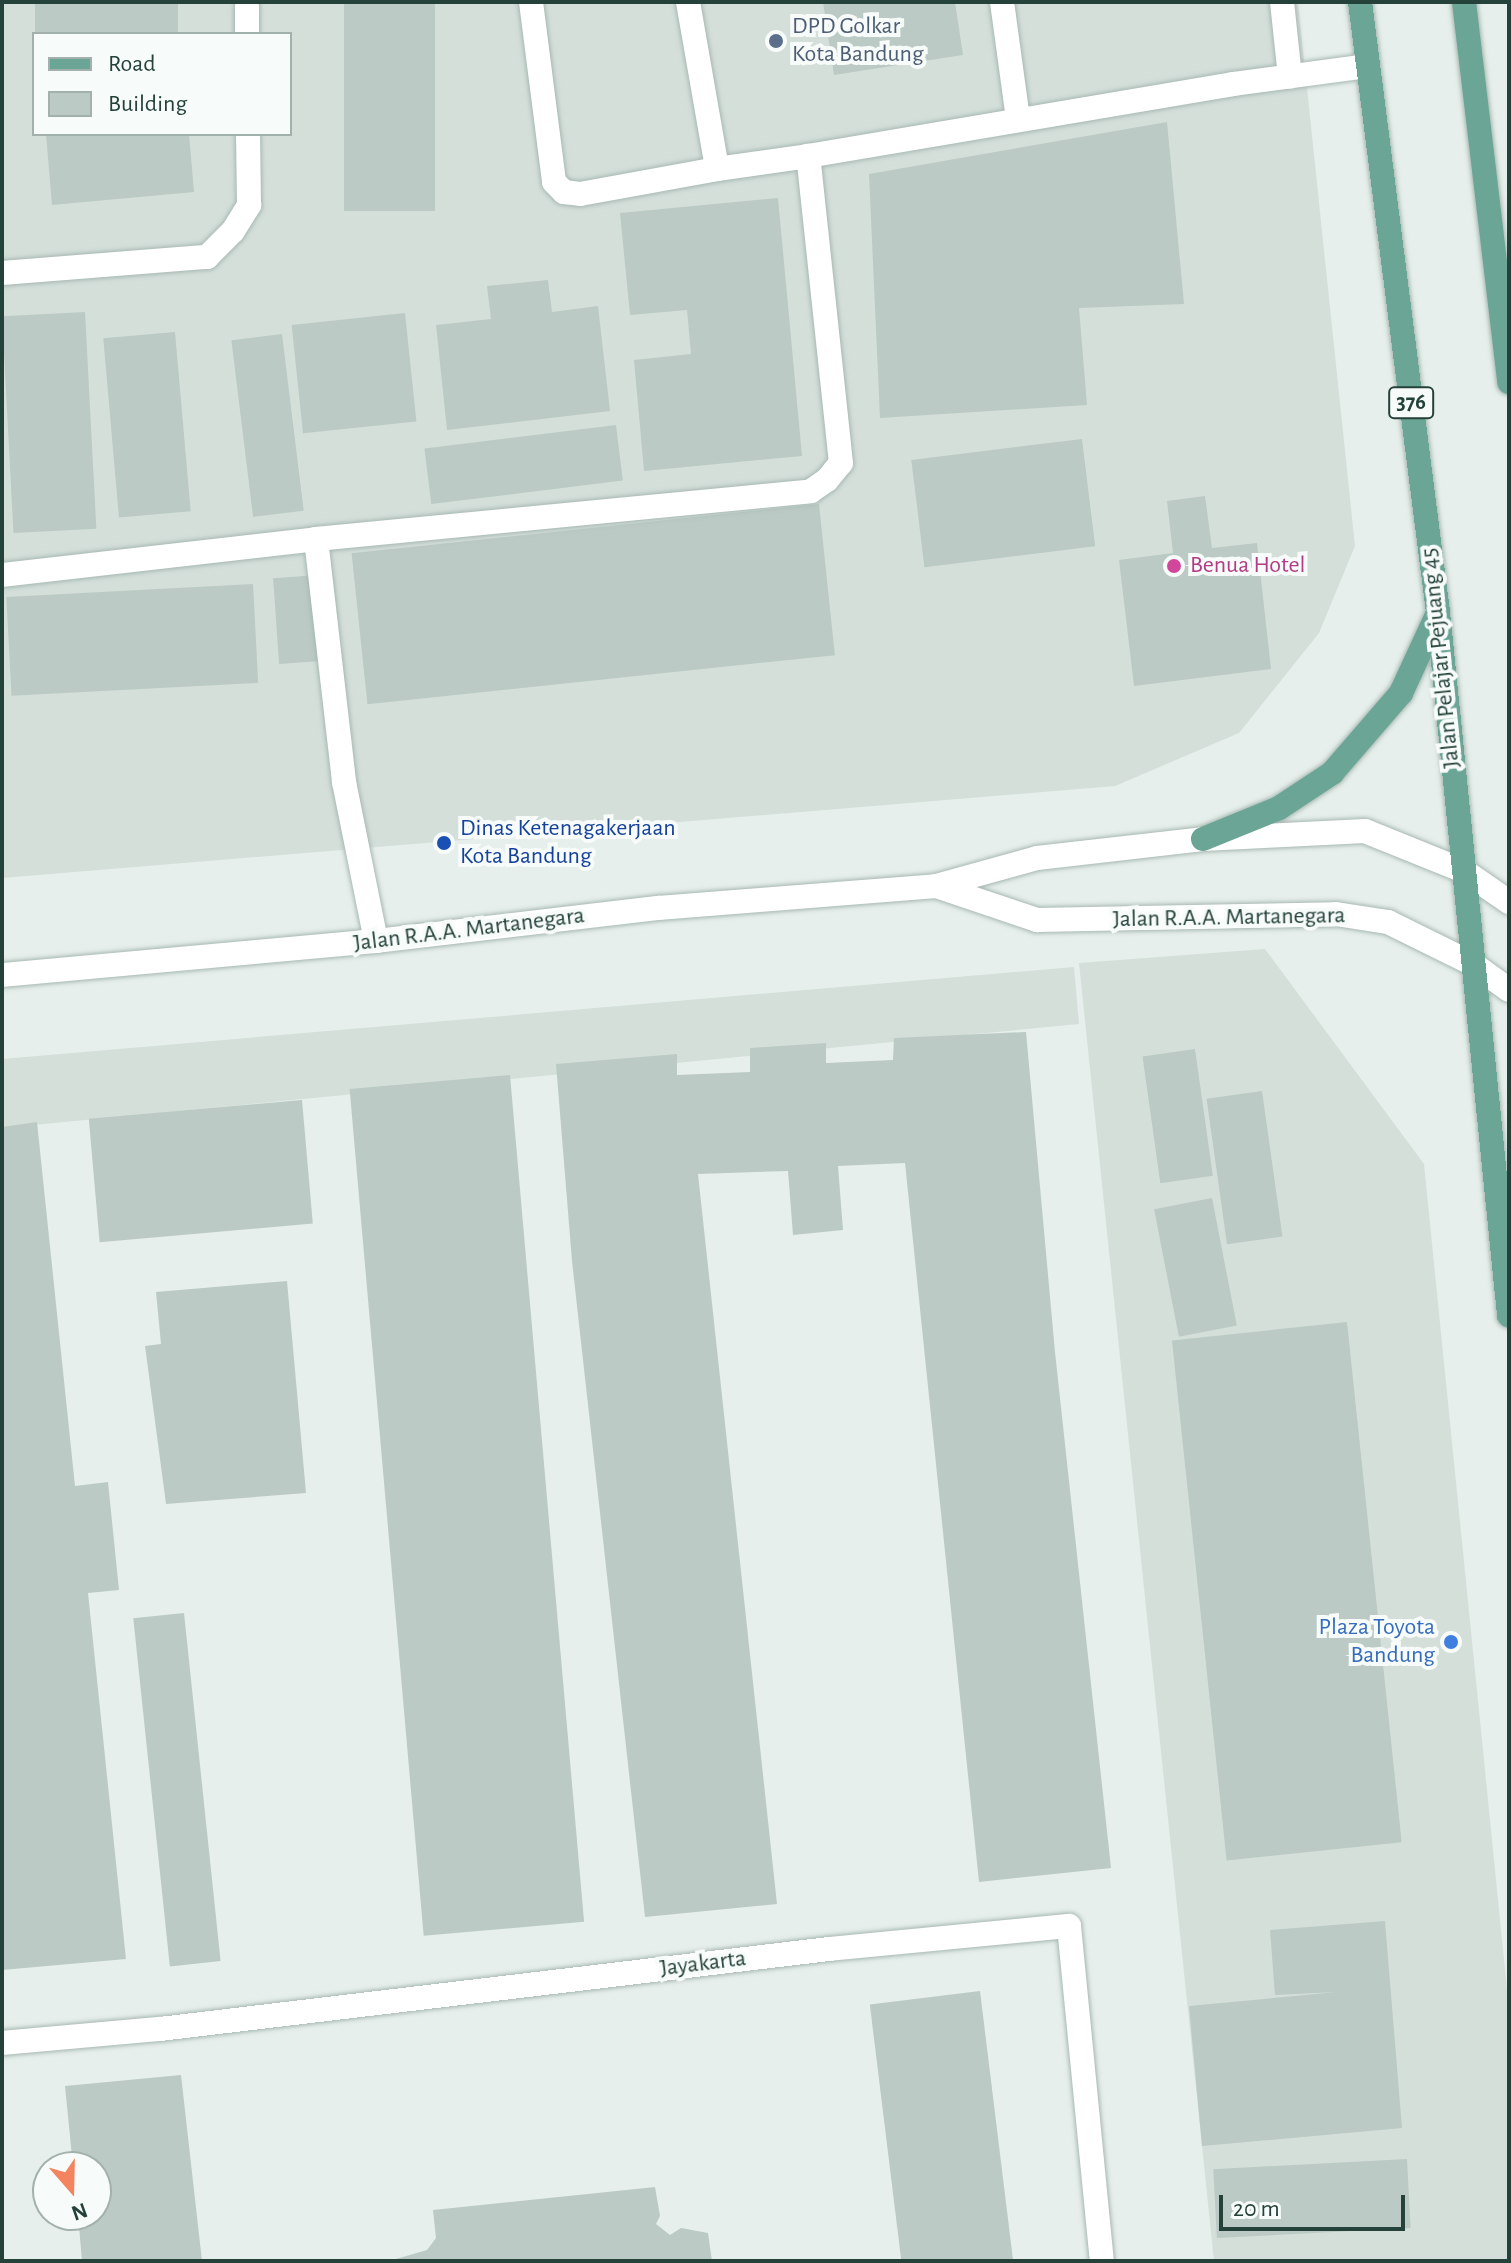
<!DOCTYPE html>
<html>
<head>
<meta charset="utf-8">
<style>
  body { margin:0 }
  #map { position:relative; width:1511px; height:2263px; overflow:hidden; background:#e6efeb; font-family:"Alegreya Sans",sans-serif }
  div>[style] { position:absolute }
  .built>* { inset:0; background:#d4dfda }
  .building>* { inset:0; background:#bbcac4; transform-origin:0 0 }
  .roads { filter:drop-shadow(0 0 2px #a8b8b2) drop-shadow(0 0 2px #a8b8b2) }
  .service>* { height:24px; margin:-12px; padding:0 12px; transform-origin:12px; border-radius:12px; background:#fff }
  .minor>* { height:24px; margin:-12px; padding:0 12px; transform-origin:12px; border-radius:12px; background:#fff }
  .secondary>* { height:24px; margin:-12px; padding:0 12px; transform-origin:12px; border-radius:12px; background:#fff }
  .primary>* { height:24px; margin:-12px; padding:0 12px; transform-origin:12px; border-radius:12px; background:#6aa596 }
  .dots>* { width:22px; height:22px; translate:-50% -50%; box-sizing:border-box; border:4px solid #f7fbf9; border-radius:50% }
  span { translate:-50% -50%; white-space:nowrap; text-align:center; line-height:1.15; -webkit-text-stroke:8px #f7fbf9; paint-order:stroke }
  .shield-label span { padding:2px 6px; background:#f7fbf9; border:2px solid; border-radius:6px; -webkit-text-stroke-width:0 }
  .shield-label { font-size:22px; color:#24423a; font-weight:700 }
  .service-label { font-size:24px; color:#4e5e75 }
  .left { translate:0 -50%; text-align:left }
  .hotel-label { font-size:24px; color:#b23c85 }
  .street-label { font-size:24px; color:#24423a }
  .transit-label { font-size:24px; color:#164399 }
  .shop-label { font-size:24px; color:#366cbe }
  .right { translate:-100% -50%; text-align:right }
  .frame { position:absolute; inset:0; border:4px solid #24423a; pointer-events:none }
  .legend { position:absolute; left:32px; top:32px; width:260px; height:104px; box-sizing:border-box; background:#f7fbf9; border:2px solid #a3b1ad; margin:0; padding:10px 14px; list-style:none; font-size:24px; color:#24423a }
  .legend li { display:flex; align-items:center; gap:16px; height:40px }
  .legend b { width:40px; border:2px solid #a3b1ad }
  .north { position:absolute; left:32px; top:2151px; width:80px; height:80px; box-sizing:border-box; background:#f7fbf9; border:2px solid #a3b1ad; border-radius:50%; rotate:160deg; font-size:22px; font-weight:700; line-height:32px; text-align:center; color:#24423a }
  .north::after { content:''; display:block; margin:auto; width:28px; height:36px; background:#f4845f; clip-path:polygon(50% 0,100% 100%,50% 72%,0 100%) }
  .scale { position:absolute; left:1219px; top:2195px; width:186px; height:36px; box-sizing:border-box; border:4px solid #24423a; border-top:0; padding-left:10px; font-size:24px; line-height:28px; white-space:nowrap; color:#24423a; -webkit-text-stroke:6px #f7fbf9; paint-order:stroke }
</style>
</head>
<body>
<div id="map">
  <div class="built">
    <i style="clip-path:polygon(evenodd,2px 2px,1298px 2px,1355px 546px,1319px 633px,1239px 733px,1115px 786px,2px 878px,2px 2px,34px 34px,290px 34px,290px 134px,34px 134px,34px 34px)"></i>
    <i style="clip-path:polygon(1265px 949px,1424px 1164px,1509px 2009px,1509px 2261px,1214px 2261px,1079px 963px)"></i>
    <i style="clip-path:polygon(1074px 967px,1079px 1024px,2px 1128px,2px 1059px)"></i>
  </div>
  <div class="building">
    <i style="left:35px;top:2px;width:143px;height:32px"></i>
    <i style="left:344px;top:2px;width:91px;height:209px"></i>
    <i style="clip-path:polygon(823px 2px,955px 2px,963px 55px,834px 75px)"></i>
    <i style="clip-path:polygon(1167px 122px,1184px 304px,1079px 308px,1087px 405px,880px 418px,869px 174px)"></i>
    <i style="clip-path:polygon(46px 134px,189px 134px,194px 192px,52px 205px)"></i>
    <i style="clip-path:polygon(778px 198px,802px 456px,644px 471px,634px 360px,691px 354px,687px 310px,630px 315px,620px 213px)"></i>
    <i style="clip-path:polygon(548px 280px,552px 312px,598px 306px,610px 411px,447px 430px,436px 325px,491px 319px,487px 286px)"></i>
    <i style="left:85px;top:312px;width:217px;height:83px;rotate:87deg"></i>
    <i style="left:405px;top:313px;width:109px;height:114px;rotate:84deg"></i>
    <i style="left:175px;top:332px;width:180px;height:72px;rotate:85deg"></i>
    <i style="left:282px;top:334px;width:178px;height:51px;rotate:83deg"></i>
    <i style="left:616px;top:425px;width:56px;height:193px;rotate:83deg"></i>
    <i style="left:1082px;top:439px;width:108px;height:172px;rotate:83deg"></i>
    <i style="clip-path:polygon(1205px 496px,1212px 548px,1257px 543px,1271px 669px,1134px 686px,1119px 560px,1173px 553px,1167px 501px)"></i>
    <i style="left:819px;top:504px;width:152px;height:470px;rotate:84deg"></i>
    <i style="left:318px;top:575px;width:86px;height:45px;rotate:86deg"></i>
    <i style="left:253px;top:584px;width:99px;height:247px;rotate:87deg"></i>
    <i style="clip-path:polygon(1026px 1032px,1055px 1352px,1111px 1868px,979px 1882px,905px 1163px,838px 1166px,843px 1230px,793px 1235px,788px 1171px,698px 1174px,777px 1904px,645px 1917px,572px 1261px,556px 1064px,677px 1054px,677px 1075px,750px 1072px,750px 1048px,826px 1043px,826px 1063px,893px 1060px,894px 1038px)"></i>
    <i style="left:1195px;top:1049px;width:128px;height:53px;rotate:82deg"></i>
    <i style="left:510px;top:1075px;width:850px;height:161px;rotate:85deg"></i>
    <i style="left:1262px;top:1091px;width:147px;height:56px;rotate:82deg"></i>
    <i style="left:302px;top:1100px;width:124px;height:214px;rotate:85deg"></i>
    <i style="clip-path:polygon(37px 1122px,75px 1486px,108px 1482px,119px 1590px,88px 1593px,126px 1959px,2px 1970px,2px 1127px)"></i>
    <i style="left:1212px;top:1198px;width:130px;height:59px;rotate:79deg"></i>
    <i style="clip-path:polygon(287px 1281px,306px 1493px,166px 1504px,145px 1346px,161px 1344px,156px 1292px)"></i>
    <i style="left:1347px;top:1322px;width:523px;height:176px;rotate:84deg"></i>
    <i style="left:184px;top:1613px;width:350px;height:51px;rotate:84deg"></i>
    <i style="clip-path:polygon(1385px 1921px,1402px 2128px,1202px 2146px,1189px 2006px,1337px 1992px,1275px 1995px,1270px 1930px)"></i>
    <i style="left:980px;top:1991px;width:272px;height:111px;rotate:83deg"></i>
    <i style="clip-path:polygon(181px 2075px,202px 2261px,82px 2261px,78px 2215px,96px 2215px,96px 2167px,73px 2167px,65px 2086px)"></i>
    <i style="left:1407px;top:2159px;width:69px;height:194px;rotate:87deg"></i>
    <i style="clip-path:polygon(655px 2187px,660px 2216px,656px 2224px,670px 2235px,681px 2228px,708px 2233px,712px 2261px,389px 2261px,427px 2250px,436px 2238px,433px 2210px)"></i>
  </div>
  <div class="roads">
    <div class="service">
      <i style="left:531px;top:2px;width:181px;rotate:82.7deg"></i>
      <i style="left:554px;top:182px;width:14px;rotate:45deg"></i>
      <i style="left:564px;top:192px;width:16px;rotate:7deg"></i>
      <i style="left:580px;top:194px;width:139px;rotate:-10.3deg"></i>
      <i style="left:717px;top:169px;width:92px;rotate:-8.1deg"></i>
      <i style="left:688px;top:2px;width:169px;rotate:80.1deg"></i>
      <i style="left:1002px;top:2px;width:118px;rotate:82.2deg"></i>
      <i style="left:1282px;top:2px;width:75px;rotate:83.9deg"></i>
      <i style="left:247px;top:7px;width:27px;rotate:90deg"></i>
      <i style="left:2px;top:273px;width:206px;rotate:-4.5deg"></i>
      <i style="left:207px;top:257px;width:37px;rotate:-45deg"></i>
      <i style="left:233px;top:231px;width:31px;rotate:-58deg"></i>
      <i style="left:249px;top:205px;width:71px;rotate:-90.8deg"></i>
      <i style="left:316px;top:539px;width:245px;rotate:83.4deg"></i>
      <i style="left:344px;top:782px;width:162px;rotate:78.6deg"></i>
      <i style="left:2px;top:575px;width:316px;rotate:-6.5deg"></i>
      <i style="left:316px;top:539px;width:497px;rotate:-5.5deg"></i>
      <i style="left:811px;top:491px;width:19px;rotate:-35deg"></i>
      <i style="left:827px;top:480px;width:22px;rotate:-51deg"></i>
      <i style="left:841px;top:463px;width:309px;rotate:-96.1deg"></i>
      <i style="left:808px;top:156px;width:431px;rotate:-9.6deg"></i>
      <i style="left:1233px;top:84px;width:136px;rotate:-7.6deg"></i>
    </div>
    <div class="minor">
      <i style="left:2px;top:2043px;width:159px;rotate:-5.1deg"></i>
      <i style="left:160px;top:2029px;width:674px;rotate:-6.82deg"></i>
      <i style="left:829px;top:1949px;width:241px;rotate:-5.5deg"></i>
      <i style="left:1069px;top:1926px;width:337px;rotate:84.4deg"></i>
    </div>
    <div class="secondary">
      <i style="left:936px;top:886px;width:107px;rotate:18.6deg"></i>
      <i style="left:1037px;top:920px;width:299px;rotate:-1.1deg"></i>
      <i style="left:1336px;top:914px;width:53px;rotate:8.7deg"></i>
      <i style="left:1388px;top:922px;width:95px;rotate:26.3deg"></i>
      <i style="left:1473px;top:964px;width:44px;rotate:35.8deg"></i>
      <i style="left:2px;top:975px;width:376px;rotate:-5.2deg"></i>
      <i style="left:376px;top:941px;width:284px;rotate:-6.7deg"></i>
      <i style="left:658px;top:908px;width:279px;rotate:-4.5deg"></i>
      <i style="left:936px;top:886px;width:105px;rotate:-15.5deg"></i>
      <i style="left:1037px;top:858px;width:167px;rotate:-6.5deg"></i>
      <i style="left:1203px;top:839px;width:162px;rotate:-2.8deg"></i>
      <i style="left:1365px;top:831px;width:107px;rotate:22deg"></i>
      <i style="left:1464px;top:871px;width:55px;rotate:34.6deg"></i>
    </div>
    <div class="primary">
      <i style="left:1360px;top:2px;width:615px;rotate:82.71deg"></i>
      <i style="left:1438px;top:612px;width:707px;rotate:84.23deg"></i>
      <i style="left:1464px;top:2px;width:383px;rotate:83.2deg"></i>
      <i style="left:1203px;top:839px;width:82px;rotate:-22.2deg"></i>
      <i style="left:1279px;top:808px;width:64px;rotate:-33.4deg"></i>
      <i style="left:1332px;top:773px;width:106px;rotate:-49.2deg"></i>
      <i style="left:1401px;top:693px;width:86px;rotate:-65.2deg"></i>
    </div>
  </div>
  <div class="dots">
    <i style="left:776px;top:41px;background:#5c6f8a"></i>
    <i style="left:1174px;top:566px;background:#d1479c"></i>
    <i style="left:444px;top:843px;background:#1a4fb4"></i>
    <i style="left:1451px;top:1642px;background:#3f7fe0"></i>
  </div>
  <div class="shield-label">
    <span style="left:1411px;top:403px">376</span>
  </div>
  <div class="service-label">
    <span class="left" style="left:792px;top:41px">DPD Golkar<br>Kota Bandung</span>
  </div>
  <div class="hotel-label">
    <span class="left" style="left:1190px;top:566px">Benua Hotel</span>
  </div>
  <div class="street-label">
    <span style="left:1441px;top:658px;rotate:-96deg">Jalan Pelajar Pejuang 45</span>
    <span style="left:1229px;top:918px;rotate:-1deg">Jalan R.A.A. Martanegara</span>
    <span style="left:469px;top:930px;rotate:-7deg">Jalan R.A.A. Martanegara</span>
    <span style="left:703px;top:1964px;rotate:-7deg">Jayakarta</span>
  </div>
  <div class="transit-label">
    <span class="left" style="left:460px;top:843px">Dinas Ketenagakerjaan<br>Kota Bandung</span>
  </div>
  <div class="shop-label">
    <span class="right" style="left:1435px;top:1642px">Plaza Toyota<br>Bandung</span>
  </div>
  <div class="frame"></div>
  <ul class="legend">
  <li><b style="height:10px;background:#6aa596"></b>Road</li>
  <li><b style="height:22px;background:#bbcac4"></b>Building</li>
  </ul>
  <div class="north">N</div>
  <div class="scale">20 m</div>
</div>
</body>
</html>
